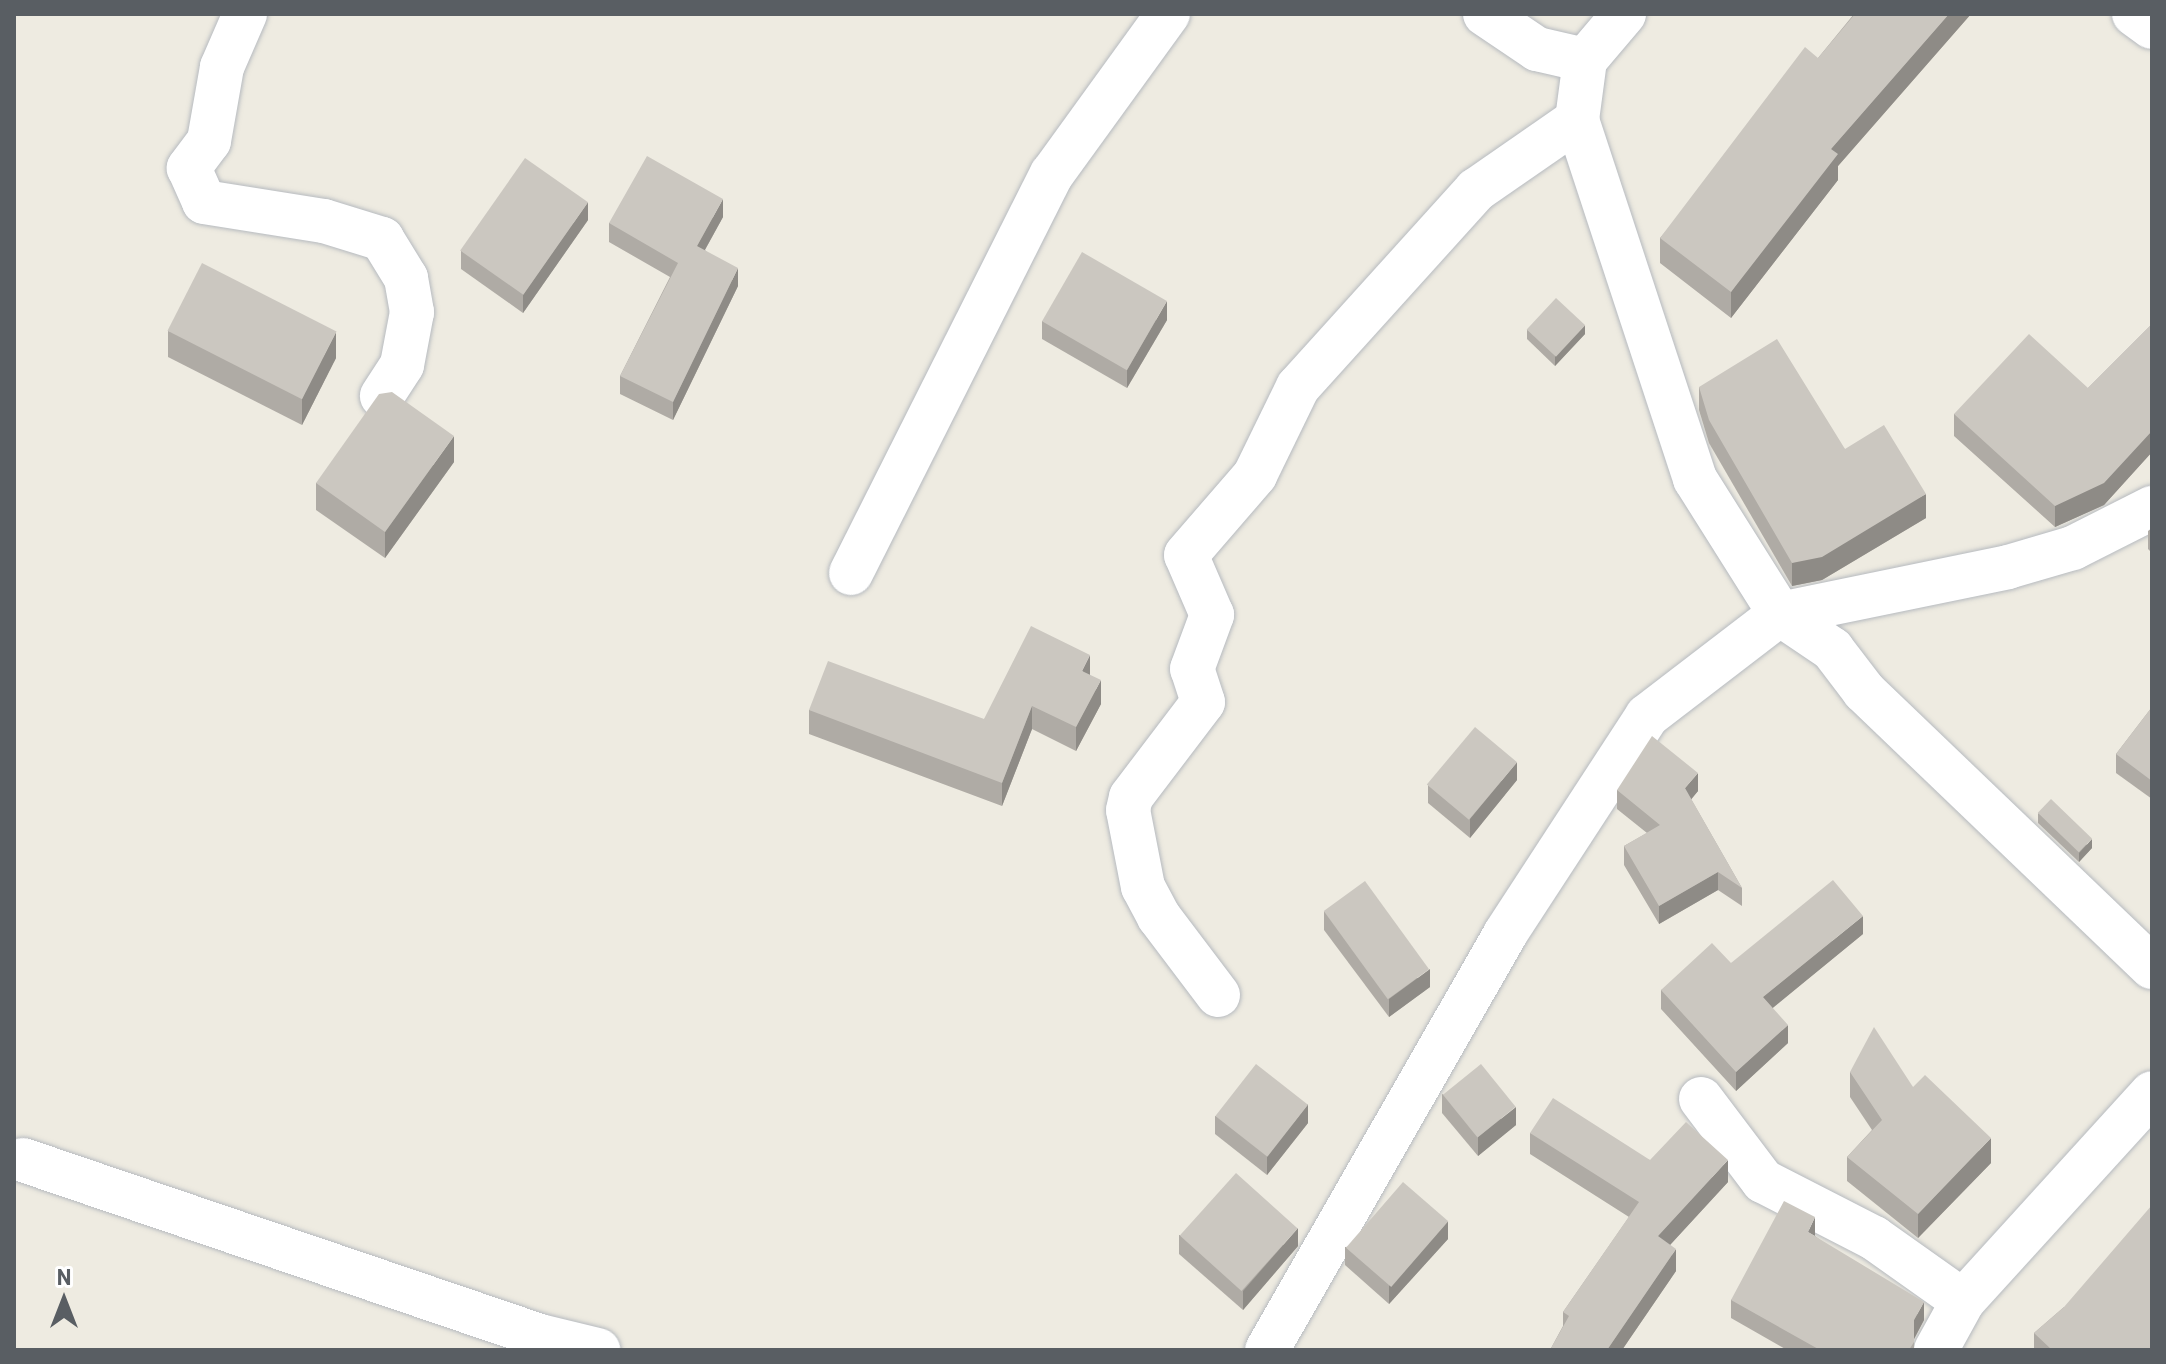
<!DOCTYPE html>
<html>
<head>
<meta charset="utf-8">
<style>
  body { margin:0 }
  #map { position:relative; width:2166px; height:1364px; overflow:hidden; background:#eeebe1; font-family:Barlow,sans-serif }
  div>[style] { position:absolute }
  .roads { filter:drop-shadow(0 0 2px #b6babf) drop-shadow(0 0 2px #b6babf) }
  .minor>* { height:44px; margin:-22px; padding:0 22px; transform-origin:22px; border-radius:22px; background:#fff }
  .wall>* { inset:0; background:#afaba5 }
  .shaded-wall>* { inset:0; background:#8e8b86 }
  .building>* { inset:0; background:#cbc7c0; transform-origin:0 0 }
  span { translate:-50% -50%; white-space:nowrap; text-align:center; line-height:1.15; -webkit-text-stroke:6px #fff; paint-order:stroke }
  .frame { position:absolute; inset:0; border:16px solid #595e63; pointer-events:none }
  .north { position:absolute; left:24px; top:1260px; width:80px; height:80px; -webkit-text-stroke:6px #fff; paint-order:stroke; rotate:0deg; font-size:22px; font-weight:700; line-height:32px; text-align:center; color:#595e63 }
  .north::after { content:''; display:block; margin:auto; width:28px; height:36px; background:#595e63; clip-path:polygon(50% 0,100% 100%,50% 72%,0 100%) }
</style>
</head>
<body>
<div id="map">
  <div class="roads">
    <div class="minor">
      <i style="left:245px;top:14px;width:58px;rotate:113.5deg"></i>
      <i style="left:222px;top:67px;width:75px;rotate:100deg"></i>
      <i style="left:209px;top:141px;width:34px;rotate:127deg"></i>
      <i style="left:189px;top:168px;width:37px;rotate:66deg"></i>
      <i style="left:204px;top:202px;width:121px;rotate:9deg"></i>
      <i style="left:324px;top:221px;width:61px;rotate:17.2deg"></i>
      <i style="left:382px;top:239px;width:46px;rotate:58.4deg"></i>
      <i style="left:406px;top:278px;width:35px;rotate:80deg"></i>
      <i style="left:412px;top:312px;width:54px;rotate:100.7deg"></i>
      <i style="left:402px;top:365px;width:37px;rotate:123deg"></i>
      <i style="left:1485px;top:14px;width:63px;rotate:33.9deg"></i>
      <i style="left:1537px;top:49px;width:49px;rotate:12.9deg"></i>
      <i style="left:1624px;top:14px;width:60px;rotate:130.3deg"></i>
      <i style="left:1585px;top:60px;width:61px;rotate:97.6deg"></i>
      <i style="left:1577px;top:120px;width:378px;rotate:71.8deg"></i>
      <i style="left:1695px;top:479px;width:160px;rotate:57.8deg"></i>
      <i style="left:1780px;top:614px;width:63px;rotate:33.9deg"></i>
      <i style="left:1832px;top:649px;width:53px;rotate:52.7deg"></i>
      <i style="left:1864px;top:691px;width:399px;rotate:43.8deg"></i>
      <i style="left:2134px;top:14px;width:22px;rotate:36deg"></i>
      <i style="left:851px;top:573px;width:447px;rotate:-63.3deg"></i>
      <i style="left:1052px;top:174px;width:198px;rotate:-54.1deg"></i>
      <i style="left:1218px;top:995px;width:98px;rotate:-127.1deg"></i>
      <i style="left:1159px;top:917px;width:34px;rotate:-118deg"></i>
      <i style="left:1143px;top:887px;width:78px;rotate:-101deg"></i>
      <i style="left:1128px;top:810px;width:13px;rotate:-77deg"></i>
      <i style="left:1131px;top:797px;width:119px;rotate:-52.8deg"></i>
      <i style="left:1203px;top:702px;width:35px;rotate:-108deg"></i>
      <i style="left:1192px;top:669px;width:58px;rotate:-69.7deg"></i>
      <i style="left:1212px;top:615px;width:65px;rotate:-113.4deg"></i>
      <i style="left:1186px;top:555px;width:106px;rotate:-49.2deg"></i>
      <i style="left:1255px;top:475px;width:98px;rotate:-64deg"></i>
      <i style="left:1298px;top:387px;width:266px;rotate:-47.9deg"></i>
      <i style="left:1476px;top:190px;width:123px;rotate:-34.7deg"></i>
      <i style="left:1701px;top:1099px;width:103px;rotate:52.9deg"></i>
      <i style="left:1763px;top:1181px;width:125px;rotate:27.2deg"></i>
      <i style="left:1874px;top:1238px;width:109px;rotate:35.3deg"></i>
      <i style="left:23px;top:1160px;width:546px;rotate:18.8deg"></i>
      <i style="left:540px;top:1336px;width:60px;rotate:13.6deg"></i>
      <i style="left:1267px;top:1350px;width:479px;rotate:-60.2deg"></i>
      <i style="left:1505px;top:934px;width:260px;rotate:-56.9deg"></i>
      <i style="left:1647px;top:716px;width:168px;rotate:-37.5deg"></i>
      <i style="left:1780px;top:614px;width:233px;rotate:-11.6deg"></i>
      <i style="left:2008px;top:567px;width:68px;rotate:-16.3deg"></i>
      <i style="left:2073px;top:548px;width:89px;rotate:-26.9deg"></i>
      <i style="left:1936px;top:1350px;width:56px;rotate:-61.1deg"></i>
      <i style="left:1963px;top:1301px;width:281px;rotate:-47.7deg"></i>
    </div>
  </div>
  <div class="wall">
    <i style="clip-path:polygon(1854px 14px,1971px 14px,1838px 166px,1838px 180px,1731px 318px,1660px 263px,1660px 238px,1818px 58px)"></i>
    <i style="clip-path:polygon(723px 217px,705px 250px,738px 286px,673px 420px,620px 394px,620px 376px,670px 277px,609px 242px,609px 223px)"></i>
    <i style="clip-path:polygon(588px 220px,523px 313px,461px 269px,461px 251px)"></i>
    <i style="clip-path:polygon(1167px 320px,1127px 388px,1042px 339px,1042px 321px)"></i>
    <i style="clip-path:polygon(2152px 324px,2152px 452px,2104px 505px,2055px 527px,1954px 436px,1954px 414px,2088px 388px)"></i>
    <i style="clip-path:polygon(1527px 330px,1585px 334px,1555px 366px,1527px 339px)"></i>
    <i style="clip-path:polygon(168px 331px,336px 358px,302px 425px,168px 357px)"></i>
    <i style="clip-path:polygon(1699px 387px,1845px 449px,1926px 518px,1822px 580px,1792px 586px,1709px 443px,1699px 410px)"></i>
    <i style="clip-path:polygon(454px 462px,385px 558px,316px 510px,316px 483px)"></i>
    <i style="clip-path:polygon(2152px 528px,2152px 553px,2148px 549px,2148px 531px)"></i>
    <i style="clip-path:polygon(1090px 675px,1101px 704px,1076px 751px,1032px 729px,1002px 806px,809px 734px,809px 710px,984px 719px)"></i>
    <i style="clip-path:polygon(2152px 707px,2152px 799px,2116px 773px,2116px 754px)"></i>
    <i style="clip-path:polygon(1517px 780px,1470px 838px,1428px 803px,1428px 785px)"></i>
    <i style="clip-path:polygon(1617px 790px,1698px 791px,1691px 799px,1742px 888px,1742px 906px,1718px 890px,1659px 924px,1624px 865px,1624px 846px,1647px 833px,1617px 809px)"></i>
    <i style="clip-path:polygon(2038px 813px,2092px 848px,2079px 862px,2038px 823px)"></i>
    <i style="clip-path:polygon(1324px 911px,1430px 987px,1389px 1017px,1324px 930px)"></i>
    <i style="clip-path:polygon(1863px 934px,1772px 1008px,1788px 1043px,1736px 1091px,1661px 1009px,1661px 990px,1731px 963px)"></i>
    <i style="clip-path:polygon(1850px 1072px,1913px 1087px,1991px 1163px,1918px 1238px,1847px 1181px,1847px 1157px,1872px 1130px,1850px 1097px)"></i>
    <i style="clip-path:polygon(1442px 1094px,1516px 1125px,1478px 1156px,1442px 1113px)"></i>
    <i style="clip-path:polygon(1215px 1116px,1308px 1123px,1267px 1175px,1215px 1134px)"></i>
    <i style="clip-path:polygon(1530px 1133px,1650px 1160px,1728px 1182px,1670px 1245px,1676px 1271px,1622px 1350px,1550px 1350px,1563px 1326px,1563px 1312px,1629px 1217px,1530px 1154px)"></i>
    <i style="clip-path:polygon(1179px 1235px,1298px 1246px,1243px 1310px,1179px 1254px)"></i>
    <i style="clip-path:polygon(1815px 1236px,1924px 1320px,1914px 1339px,1914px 1350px,1787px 1350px,1731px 1318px,1731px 1300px)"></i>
    <i style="clip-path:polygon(1448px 1239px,1389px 1304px,1345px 1265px,1345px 1247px)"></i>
    <i style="clip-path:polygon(2064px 1307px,2152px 1350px,2034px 1350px,2034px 1333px)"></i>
  </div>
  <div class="shaded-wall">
    <i style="clip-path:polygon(1949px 14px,1971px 14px,1838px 166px,1838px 180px,1731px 318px,1731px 292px,1831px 149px)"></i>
    <i style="clip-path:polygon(723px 199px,723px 217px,697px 264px,697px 246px)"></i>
    <i style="clip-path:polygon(588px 202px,588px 220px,523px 313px,523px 295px)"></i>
    <i style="clip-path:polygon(738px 268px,738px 286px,673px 420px,673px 402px)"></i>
    <i style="clip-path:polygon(1167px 301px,1167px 320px,1127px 388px,1127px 370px)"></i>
    <i style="clip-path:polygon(1585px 325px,1585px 334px,1555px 366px,1555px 356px)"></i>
    <i style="clip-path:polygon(336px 332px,336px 358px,302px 425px,302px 398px)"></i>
    <i style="clip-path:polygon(2152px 431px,2152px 452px,2104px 505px,2055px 527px,2055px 506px)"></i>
    <i style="clip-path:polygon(454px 436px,454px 462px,385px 558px,385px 532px)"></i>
    <i style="clip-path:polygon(1926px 494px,1926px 518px,1822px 580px,1792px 586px,1792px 563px)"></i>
    <i style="clip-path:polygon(1090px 655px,1090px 679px,1082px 671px)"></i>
    <i style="clip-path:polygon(1101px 680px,1101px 704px,1076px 751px,1076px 727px)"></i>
    <i style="clip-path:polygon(1032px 706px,1032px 729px,1002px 806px,1002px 783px)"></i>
    <i style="clip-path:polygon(1517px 762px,1517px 780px,1470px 838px,1470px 819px)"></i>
    <i style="clip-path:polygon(1698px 773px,1698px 791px,1685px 807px,1685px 788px)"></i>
    <i style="clip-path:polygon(2092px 839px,2092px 848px,2079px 862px,2079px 853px)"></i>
    <i style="clip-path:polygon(1718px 872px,1718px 890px,1659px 924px,1659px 906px)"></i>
    <i style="clip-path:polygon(1863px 916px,1863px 934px,1763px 1016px,1763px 997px)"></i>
    <i style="clip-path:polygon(1430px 969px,1430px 987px,1389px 1017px,1389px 999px)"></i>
    <i style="clip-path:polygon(1788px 1025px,1788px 1043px,1736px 1091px,1736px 1072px)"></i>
    <i style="clip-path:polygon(1308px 1104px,1308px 1123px,1267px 1175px,1267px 1156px)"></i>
    <i style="clip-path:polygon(1516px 1107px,1516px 1125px,1478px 1156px,1478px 1137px)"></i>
    <i style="clip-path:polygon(1991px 1138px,1991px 1163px,1918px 1238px,1918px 1214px)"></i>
    <i style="clip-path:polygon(1728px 1160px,1728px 1182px,1658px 1258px,1658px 1236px)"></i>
    <i style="clip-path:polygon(1815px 1217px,1815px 1236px,1808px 1232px)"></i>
    <i style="clip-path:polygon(1448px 1221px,1448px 1239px,1389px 1304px,1389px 1286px)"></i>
    <i style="clip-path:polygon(1298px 1228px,1298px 1246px,1243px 1310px,1243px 1291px)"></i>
    <i style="clip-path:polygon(1676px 1249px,1676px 1271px,1622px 1350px,1607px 1350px)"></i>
    <i style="clip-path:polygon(1924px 1302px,1924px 1320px,1914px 1339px,1914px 1320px)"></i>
  </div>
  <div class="building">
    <i style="clip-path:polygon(1855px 14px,1949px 14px,1831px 149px,1838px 154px,1731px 292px,1660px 238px,1805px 47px,1818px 58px)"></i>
    <i style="clip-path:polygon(647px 156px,723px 199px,697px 246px,738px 268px,673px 402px,620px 376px,678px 263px,609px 223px)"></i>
    <i style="left:525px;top:158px;width:77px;height:113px;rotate:35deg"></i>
    <i style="left:1082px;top:252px;width:98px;height:80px;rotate:30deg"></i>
    <i style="left:202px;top:263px;width:151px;height:76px;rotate:27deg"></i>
    <i style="left:1556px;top:298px;width:40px;height:43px;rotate:43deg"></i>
    <i style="clip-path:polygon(2152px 324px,2152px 431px,2104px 483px,2055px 506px,1954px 414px,2029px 334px,2088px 388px)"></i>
    <i style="clip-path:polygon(1777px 339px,1845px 449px,1884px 425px,1926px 494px,1822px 557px,1792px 563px,1709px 420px,1699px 387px)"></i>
    <i style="clip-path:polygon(392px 392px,454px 436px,385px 532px,316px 483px,379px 394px)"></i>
    <i style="clip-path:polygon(1031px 626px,1090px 655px,1082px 671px,1101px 680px,1076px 727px,1032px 706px,1002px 783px,809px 710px,828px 661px,984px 719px)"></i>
    <i style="clip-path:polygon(2152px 707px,2152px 781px,2116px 754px)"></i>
    <i style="left:1475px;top:727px;width:55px;height:75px;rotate:40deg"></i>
    <i style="clip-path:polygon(1652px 736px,1698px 773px,1685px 788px,1742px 888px,1718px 872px,1659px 906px,1624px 846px,1660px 825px,1617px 790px)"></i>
    <i style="left:2051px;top:799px;width:57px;height:19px;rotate:44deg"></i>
    <i style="clip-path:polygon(1833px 880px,1863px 916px,1763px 997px,1788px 1025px,1736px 1072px,1661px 990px,1712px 943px,1731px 963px)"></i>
    <i style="left:1365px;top:881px;width:109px;height:51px;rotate:54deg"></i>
    <i style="clip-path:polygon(1874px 1027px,1913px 1087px,1925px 1075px,1991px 1138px,1918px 1214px,1847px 1157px,1882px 1120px,1850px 1072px)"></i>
    <i style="left:1256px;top:1064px;width:66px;height:66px;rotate:38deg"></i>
    <i style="left:1481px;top:1064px;width:55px;height:49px;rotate:51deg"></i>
    <i style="clip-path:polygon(1553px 1098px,1650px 1160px,1686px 1122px,1728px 1160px,1658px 1236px,1676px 1249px,1607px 1350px,1550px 1350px,1569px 1316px,1563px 1312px,1639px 1202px,1530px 1133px)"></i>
    <i style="left:1236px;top:1173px;width:83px;height:84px;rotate:42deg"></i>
    <i style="left:1403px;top:1182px;width:60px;height:87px;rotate:41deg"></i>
    <i style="clip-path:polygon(1784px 1201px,1815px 1217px,1808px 1232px,1924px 1302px,1914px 1320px,1914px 1342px,1909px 1350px,1820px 1350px,1731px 1300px)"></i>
    <i style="clip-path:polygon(2152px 1205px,2152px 1350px,2052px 1350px,2034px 1333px,2064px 1307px)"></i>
  </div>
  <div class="frame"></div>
  <div class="north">N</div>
</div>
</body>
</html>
